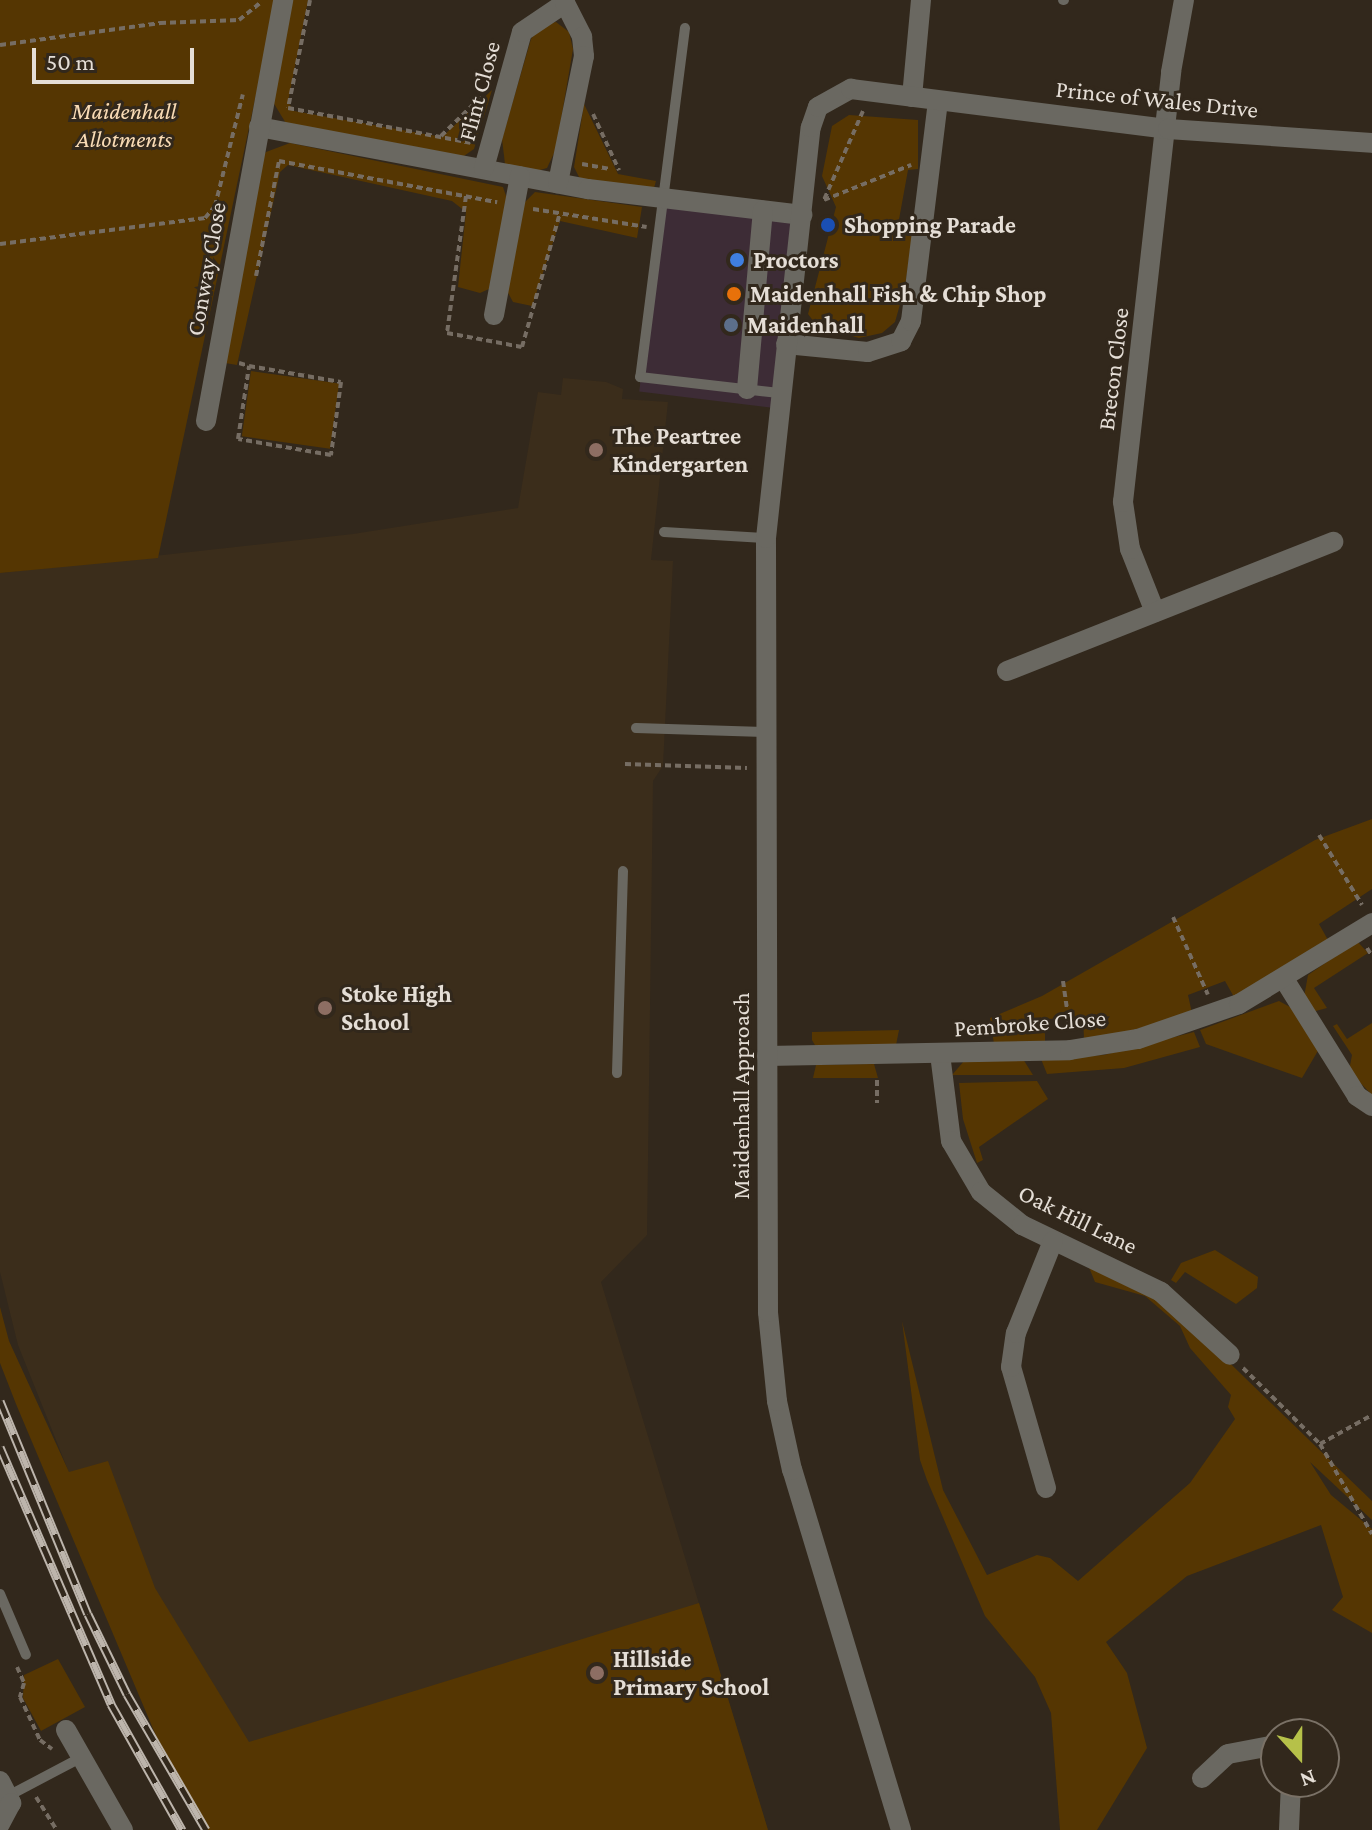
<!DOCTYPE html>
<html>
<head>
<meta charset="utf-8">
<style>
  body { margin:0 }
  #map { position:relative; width:1372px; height:1830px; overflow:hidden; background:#32281c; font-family:"Crimson Pro",serif }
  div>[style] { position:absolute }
  .commercial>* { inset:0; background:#3d2c36; transform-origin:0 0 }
  .built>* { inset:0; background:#3b2d1b }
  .green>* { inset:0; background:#553602; transform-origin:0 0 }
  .path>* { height:4px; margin-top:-2px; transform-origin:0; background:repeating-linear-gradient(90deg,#766d63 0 6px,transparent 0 10px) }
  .lane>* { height:10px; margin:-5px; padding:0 5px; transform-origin:5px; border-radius:5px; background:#6a6861 }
  .street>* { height:20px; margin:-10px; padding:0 10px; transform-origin:10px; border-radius:10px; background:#6a6861 }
  .rail>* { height:9px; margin-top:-4.5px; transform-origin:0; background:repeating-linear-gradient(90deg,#32281c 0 18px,#bdb5ac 0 36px); box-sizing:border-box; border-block:2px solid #bdb5ac }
  .dots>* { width:22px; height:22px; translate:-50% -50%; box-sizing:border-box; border:4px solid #32281c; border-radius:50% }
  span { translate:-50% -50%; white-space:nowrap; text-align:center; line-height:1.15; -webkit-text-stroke:6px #32281c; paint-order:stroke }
  .street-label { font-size:24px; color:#e5ded6 }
  .park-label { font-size:24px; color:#f9dbb5; font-style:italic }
  .poi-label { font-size:24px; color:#e5ded6; font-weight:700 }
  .left { translate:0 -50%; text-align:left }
  .north { position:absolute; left:1260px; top:1718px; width:80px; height:80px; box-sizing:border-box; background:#32281c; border:2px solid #7a7166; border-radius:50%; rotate:159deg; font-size:22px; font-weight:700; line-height:32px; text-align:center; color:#e5ded6 }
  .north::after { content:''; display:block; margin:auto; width:28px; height:36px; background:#b6c149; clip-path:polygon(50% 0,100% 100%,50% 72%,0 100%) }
  .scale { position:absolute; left:32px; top:48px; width:162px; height:36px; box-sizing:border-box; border:4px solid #e5ded6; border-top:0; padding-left:10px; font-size:24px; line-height:28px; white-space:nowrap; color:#e5ded6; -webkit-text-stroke:6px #32281c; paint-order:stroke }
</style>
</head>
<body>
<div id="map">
  <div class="commercial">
    <i style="left:663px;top:198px;width:140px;height:195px;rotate:7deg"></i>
  </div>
  <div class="built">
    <i style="clip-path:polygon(563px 378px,606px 382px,623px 389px,622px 399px,668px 402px,651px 560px,673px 561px,663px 766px,653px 781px,647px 1235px,601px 1282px,768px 1830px,272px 1830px,78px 1495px,18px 1345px,0 1272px,0 573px,353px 534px,518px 508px,538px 392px,561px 395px)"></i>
  </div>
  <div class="green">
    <i style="clip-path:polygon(0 0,276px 0,158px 558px,0 573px)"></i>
    <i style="clip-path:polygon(292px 0,308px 0,288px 102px,294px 111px,442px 137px,492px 90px,474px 149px,461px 158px,287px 125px,273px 102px)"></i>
    <i style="clip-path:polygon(556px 22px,569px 32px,573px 49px,556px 149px,547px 168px,533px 172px,505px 164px,502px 139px,531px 39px,541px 25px)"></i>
    <i style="clip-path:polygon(584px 104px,618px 174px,656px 181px,654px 188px,588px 184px,579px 177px,574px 167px)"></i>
    <i style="clip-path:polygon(849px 115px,918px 120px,918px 169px,908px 170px,898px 225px,913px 230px,905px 287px,895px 322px,882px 333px,859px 338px,817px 326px,808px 314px,836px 207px,822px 176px,832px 126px)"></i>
    <i style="clip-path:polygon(290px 143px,503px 187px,507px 199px,489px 289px,480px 293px,458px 287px,466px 212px,452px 201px,288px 165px,280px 172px,237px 365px,219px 362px,257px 164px,266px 152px)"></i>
    <i style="clip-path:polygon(535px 192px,642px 207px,637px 238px,560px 221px,532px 306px,513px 302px,506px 289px,523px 204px)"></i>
    <i style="left:251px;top:371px;width:89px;height:66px;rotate:8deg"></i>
    <i style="clip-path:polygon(1372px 819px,1372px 889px,1319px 924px,1328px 940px,1234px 997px,1225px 981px,1188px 995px,1192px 1013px,1116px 1035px,1084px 1038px,1083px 1018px,1045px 1019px,1045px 1041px,994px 1044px,990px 1018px,1042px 996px,1315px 840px)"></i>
    <i style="clip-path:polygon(1357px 941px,1368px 953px,1314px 988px,1327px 1008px,1312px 1012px,1304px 997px,1308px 975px)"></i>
    <i style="clip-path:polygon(1279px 1001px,1290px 1007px,1319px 1049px,1302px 1078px,1206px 1044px,1200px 1030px)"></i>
    <i style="clip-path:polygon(1372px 1023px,1372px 1095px,1349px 1071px,1352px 1055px,1333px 1026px,1337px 1024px,1347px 1039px)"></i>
    <i style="clip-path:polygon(899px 1030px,896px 1045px,816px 1047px,812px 1040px,812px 1032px)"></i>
    <i style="clip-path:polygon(1194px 1032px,1200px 1047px,1124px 1068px,1047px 1074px,1041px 1059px,1104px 1055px)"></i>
    <i style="clip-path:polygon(1023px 1059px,1033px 1075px,952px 1075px,964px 1061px)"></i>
    <i style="clip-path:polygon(874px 1064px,878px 1078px,813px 1078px,816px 1065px)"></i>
    <i style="clip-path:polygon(1037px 1081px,1048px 1099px,979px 1147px,983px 1160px,977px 1163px,963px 1119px,959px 1083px)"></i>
    <i style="clip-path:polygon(1215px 1250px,1258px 1277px,1257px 1288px,1236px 1304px,1185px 1272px,1176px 1283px,1171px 1280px,1181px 1263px)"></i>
    <i style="clip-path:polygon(1085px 1258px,1170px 1305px,1372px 1501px,1372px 1520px,1310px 1462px,1331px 1495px,1372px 1529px,1372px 1633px,1332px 1610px,1343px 1597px,1321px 1525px,1187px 1576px,1106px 1642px,1127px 1673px,1147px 1748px,1097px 1830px,1060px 1830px,1051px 1713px,1035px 1677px,985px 1616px,927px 1480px,920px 1460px,902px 1321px,943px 1490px,987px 1575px,1037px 1555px,1050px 1558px,1078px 1581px,1190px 1483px,1235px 1419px,1228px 1407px,1231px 1395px,1190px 1348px,1180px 1326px,1145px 1296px,1095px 1282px)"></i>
    <i style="clip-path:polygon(0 1307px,9px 1341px,69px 1472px,108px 1461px,155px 1588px,249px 1742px,699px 1603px,768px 1830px,208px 1830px,173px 1776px,16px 1404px,0 1363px)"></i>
    <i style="clip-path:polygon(58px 1659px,85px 1707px,41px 1731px,23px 1698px,24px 1675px)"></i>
  </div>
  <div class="path">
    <i style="left:310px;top:0;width:110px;rotate:101.5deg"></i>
    <i style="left:288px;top:108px;width:187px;rotate:10.8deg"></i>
    <i style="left:0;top:45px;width:162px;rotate:-7.8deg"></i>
    <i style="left:160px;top:23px;width:79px;rotate:-2.2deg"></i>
    <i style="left:239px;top:20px;width:28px;rotate:-39deg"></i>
    <i style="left:863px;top:111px;width:97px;rotate:113.7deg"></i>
    <i style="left:824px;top:200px;width:94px;rotate:-21.9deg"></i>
    <i style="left:593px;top:114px;width:62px;rotate:65.1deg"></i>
    <i style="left:441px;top:136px;width:57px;rotate:-44.3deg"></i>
    <i style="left:582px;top:164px;width:27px;rotate:10deg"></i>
    <i style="left:466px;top:196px;width:138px;rotate:97.9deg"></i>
    <i style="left:447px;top:333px;width:76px;rotate:10.6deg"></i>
    <i style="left:522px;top:347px;width:139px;rotate:-74.2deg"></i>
    <i style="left:533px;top:209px;width:115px;rotate:9deg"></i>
    <i style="left:0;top:244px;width:207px;rotate:-7.2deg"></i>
    <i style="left:205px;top:218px;width:16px;rotate:-50deg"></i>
    <i style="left:215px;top:206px;width:115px;rotate:-76deg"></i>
    <i style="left:256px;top:276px;width:117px;rotate:-78.7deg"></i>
    <i style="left:279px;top:161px;width:222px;rotate:10.7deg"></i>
    <i style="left:239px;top:363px;width:10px;rotate:17deg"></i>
    <i style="left:249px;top:366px;width:93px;rotate:9.9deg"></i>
    <i style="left:341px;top:382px;width:74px;rotate:97.8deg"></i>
    <i style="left:331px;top:455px;width:94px;rotate:-170.2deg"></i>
    <i style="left:238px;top:439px;width:74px;rotate:-81.4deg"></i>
    <i style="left:625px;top:764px;width:122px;rotate:1.9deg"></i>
    <i style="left:1319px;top:835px;width:82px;rotate:58.4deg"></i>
    <i style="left:1173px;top:917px;width:85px;rotate:65.8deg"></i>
    <i style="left:1367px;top:948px;width:9px;rotate:58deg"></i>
    <i style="left:1063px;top:981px;width:49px;rotate:81.9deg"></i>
    <i style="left:877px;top:1080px;width:23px;rotate:90deg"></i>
    <i style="left:1243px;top:1368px;width:108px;rotate:44.6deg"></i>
    <i style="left:1320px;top:1444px;width:104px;rotate:60deg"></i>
    <i style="left:1320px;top:1444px;width:60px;rotate:-29.1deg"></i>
    <i style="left:17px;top:1667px;width:17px;rotate:66deg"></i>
    <i style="left:24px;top:1683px;width:15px;rotate:106deg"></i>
    <i style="left:20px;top:1697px;width:47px;rotate:65.1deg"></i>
    <i style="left:40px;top:1740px;width:15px;rotate:37deg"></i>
    <i style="left:36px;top:1797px;width:39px;rotate:58deg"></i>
  </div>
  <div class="lane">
    <i style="left:1063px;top:0;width:1px"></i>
    <i style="left:685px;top:28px;width:352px;rotate:97.3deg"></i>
    <i style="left:640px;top:377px;width:140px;rotate:6.6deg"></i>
    <i style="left:664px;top:532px;width:102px;rotate:3.4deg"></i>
    <i style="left:636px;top:728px;width:130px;rotate:1.8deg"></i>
    <i style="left:617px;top:1073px;width:202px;rotate:-88.3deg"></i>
    <i style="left:0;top:1594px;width:66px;rotate:66.9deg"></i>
    <i style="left:10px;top:1795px;width:81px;rotate:-27.8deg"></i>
  </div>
  <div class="street">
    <i style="left:912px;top:97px;width:97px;rotate:-84.7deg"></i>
    <i style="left:259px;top:127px;width:335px;rotate:10.7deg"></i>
    <i style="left:588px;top:189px;width:216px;rotate:6.9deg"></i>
    <i style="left:484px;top:168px;width:141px;rotate:-74.4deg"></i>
    <i style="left:522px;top:32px;width:52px;rotate:-34deg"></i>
    <i style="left:565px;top:3px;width:38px;rotate:63deg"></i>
    <i style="left:582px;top:37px;width:19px;rotate:84deg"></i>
    <i style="left:584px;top:56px;width:130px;rotate:101.6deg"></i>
    <i style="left:494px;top:315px;width:141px;rotate:-79.4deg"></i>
    <i style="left:786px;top:344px;width:82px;rotate:5.6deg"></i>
    <i style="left:868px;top:352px;width:35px;rotate:-18deg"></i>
    <i style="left:901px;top:341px;width:22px;rotate:-63deg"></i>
    <i style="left:911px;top:321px;width:221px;rotate:-83deg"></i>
    <i style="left:747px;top:389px;width:179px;rotate:-84.9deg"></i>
    <i style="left:206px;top:421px;width:428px;rotate:-79.6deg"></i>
    <i style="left:1155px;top:612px;width:68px;rotate:-111.6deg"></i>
    <i style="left:1130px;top:549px;width:48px;rotate:-98.5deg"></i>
    <i style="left:1123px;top:502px;width:433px;rotate:-83.6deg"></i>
    <i style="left:1171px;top:72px;width:73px;rotate:-79.8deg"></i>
    <i style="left:1007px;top:671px;width:351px;rotate:-21.6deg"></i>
    <i style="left:1284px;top:979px;width:138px;rotate:58deg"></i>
    <i style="left:1357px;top:1096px;width:18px;rotate:34deg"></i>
    <i style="left:940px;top:1054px;width:88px;rotate:82.8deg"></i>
    <i style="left:951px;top:1141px;width:59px;rotate:59.5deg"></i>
    <i style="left:981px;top:1192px;width:53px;rotate:38.8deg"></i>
    <i style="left:1022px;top:1225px;width:154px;rotate:25.7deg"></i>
    <i style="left:1161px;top:1292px;width:93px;rotate:42.4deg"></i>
    <i style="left:767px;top:1056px;width:303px;rotate:-1.1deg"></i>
    <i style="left:1070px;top:1050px;width:69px;rotate:-9.2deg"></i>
    <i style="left:1138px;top:1039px;width:107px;rotate:-19.1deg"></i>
    <i style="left:1239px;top:1004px;width:156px;rotate:-31.3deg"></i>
    <i style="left:1046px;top:1488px;width:126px;rotate:-106.1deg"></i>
    <i style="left:1011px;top:1367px;width:34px;rotate:-82deg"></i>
    <i style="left:1016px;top:1333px;width:99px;rotate:-68.1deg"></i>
    <i style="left:66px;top:1730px;width:115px;rotate:60.3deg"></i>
    <i style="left:1202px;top:1778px;width:35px;rotate:-43deg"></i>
    <i style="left:1228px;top:1754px;width:49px;rotate:-10.6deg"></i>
    <i style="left:0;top:1781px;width:25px;rotate:63deg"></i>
    <i style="left:11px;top:1803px;width:24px;rotate:118deg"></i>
    <i style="left:901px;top:1830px;width:376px;rotate:-106.8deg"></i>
    <i style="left:792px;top:1470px;width:71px;rotate:-102.3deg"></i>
    <i style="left:777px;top:1401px;width:89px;rotate:-95.8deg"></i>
    <i style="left:768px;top:1312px;width:774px;rotate:-90.15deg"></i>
    <i style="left:766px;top:538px;width:413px;rotate:-83.8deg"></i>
    <i style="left:811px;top:127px;width:21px;rotate:-71deg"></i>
    <i style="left:818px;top:107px;width:38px;rotate:-29deg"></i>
    <i style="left:851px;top:89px;width:320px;rotate:7.2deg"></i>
    <i style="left:1168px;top:129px;width:204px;rotate:3.9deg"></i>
    <i style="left:1289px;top:1830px;width:48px;rotate:-87.6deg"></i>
  </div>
  <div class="rail">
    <i style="left:0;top:1401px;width:230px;rotate:67.6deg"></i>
    <i style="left:88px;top:1614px;width:89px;rotate:64deg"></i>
    <i style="left:127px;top:1694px;width:157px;rotate:59.8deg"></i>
    <i style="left:0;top:1447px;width:280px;rotate:66.6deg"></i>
    <i style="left:111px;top:1704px;width:145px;rotate:60.6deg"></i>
  </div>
  <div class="dots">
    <i style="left:828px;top:225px;background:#1a4fb4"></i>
    <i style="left:737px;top:260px;background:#3f7fe0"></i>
    <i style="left:734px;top:294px;background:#e8710a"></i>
    <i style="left:731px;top:325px;background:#5c6f8a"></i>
    <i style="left:596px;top:450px;background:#8d6e63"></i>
    <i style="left:325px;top:1008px;background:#8d6e63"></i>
    <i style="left:597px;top:1673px;background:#8d6e63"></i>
  </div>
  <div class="street-label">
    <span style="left:479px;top:91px;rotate:-75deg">Flint Close</span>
    <span style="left:1157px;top:99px;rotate:6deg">Prince of Wales Drive</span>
    <span style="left:206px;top:269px;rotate:-80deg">Conway Close</span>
    <span style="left:1113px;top:369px;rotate:-83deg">Brecon Close</span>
    <span style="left:1030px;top:1023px;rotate:-4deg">Pembroke Close</span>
    <span style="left:741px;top:1096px;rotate:-90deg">Maidenhall Approach</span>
    <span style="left:1078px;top:1219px;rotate:26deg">Oak Hill Lane</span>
  </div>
  <div class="park-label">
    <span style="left:124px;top:125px">Maidenhall<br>Allotments</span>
  </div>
  <div class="poi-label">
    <span class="left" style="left:844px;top:225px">Shopping Parade</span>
    <span class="left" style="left:753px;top:260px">Proctors</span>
    <span class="left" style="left:750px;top:294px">Maidenhall Fish &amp; Chip Shop</span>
    <span class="left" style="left:747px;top:325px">Maidenhall</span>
    <span class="left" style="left:612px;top:450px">The Peartree<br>Kindergarten</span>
    <span class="left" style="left:341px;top:1008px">Stoke High<br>School</span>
    <span class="left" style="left:613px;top:1673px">Hillside<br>Primary School</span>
  </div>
  <div class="north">N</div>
  <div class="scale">50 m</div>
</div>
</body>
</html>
